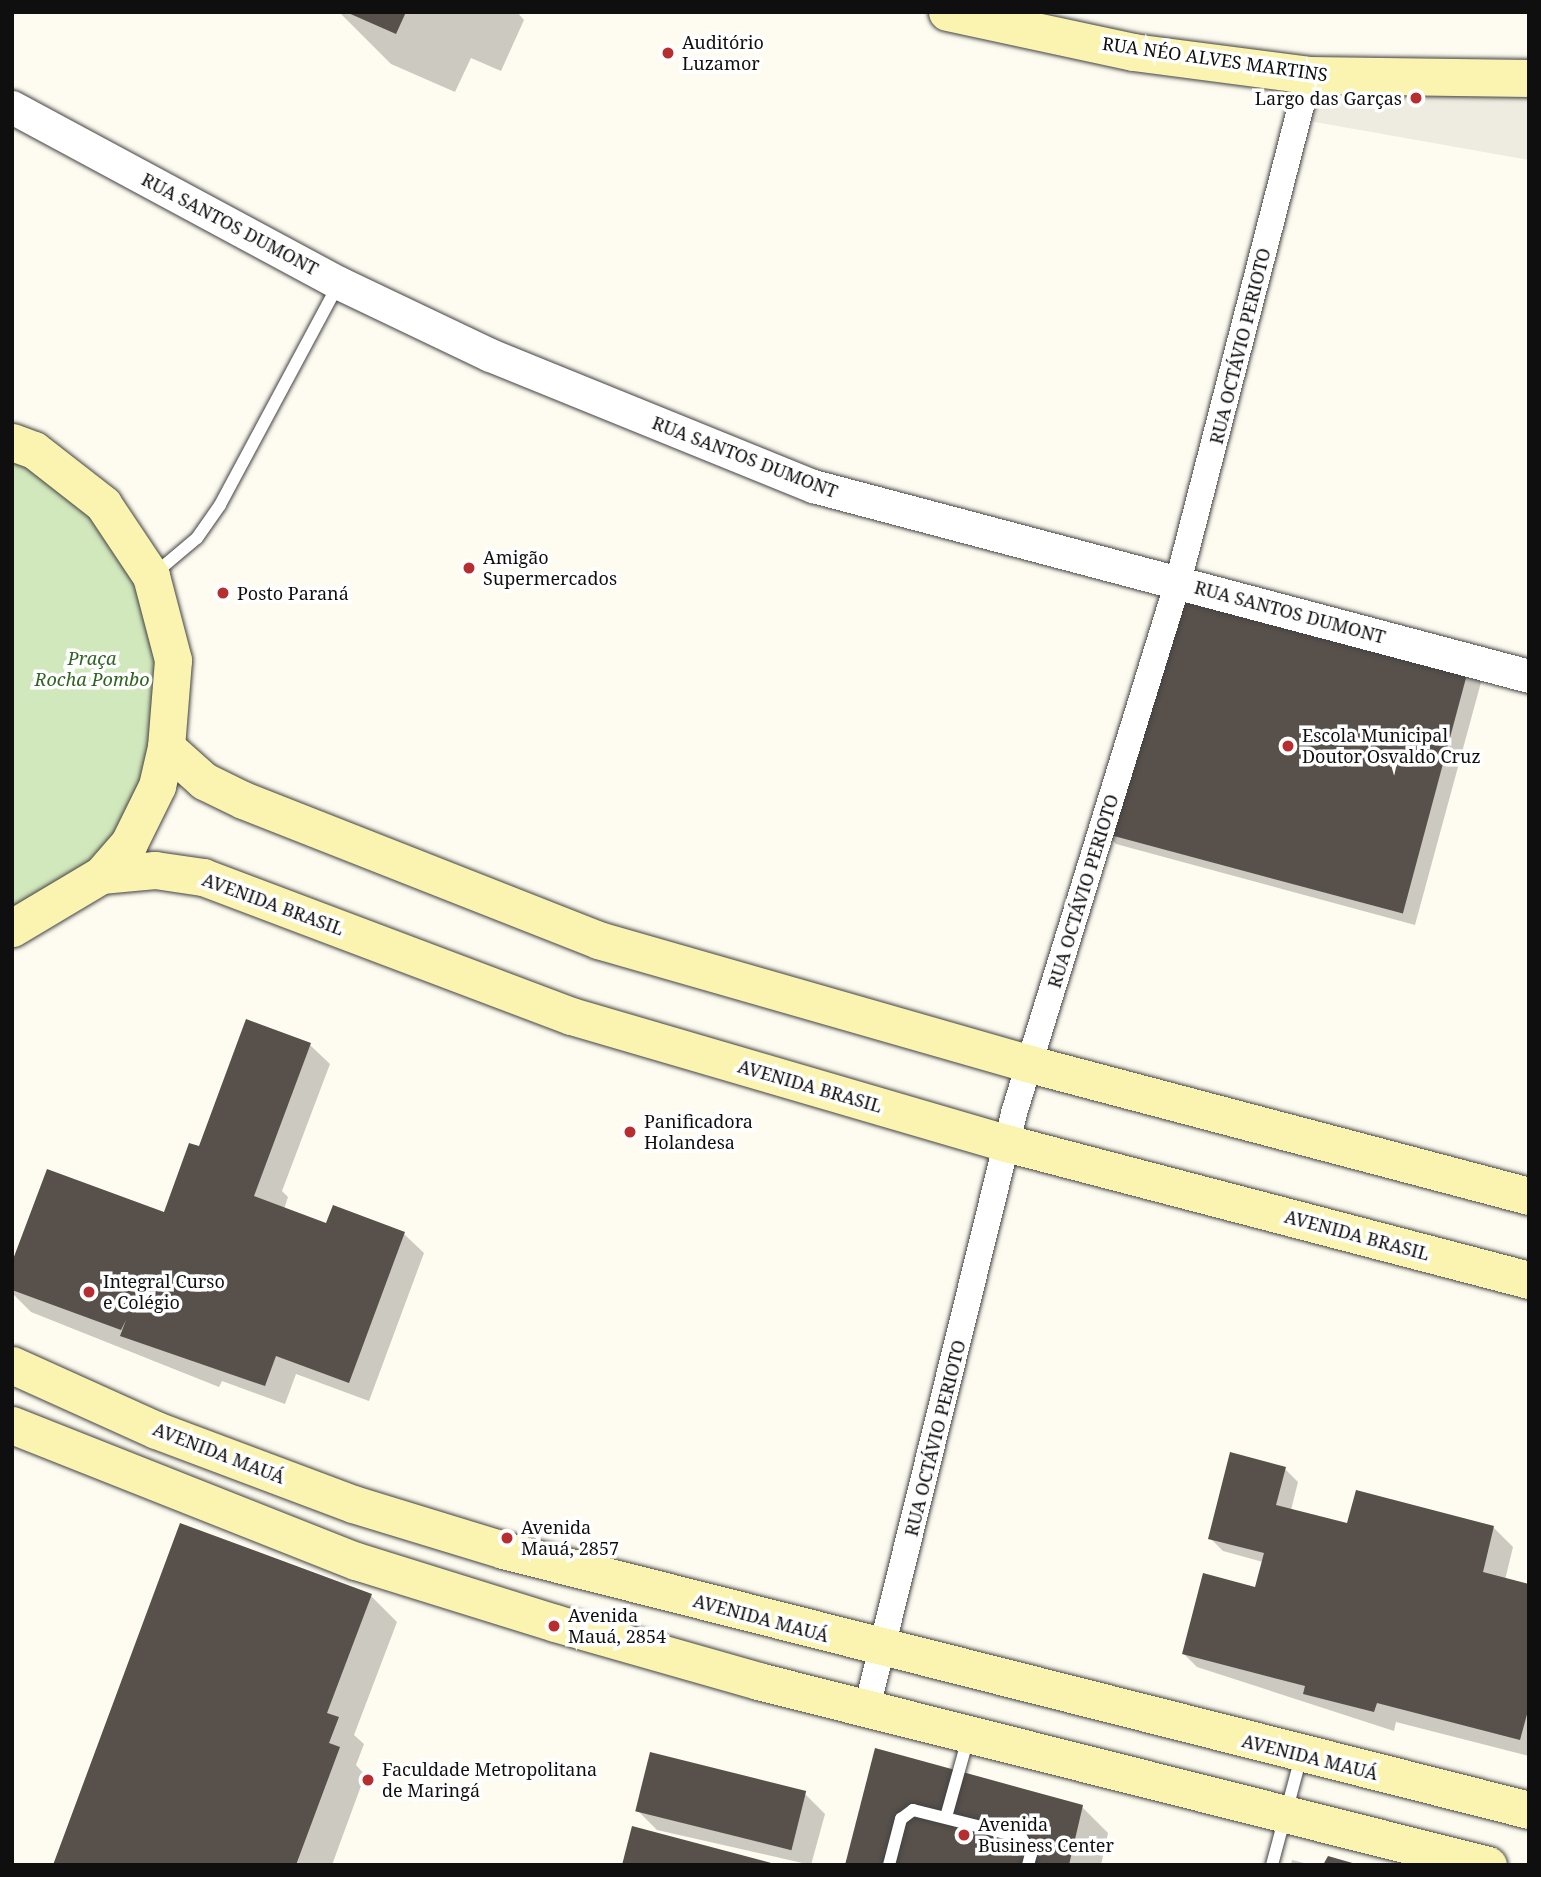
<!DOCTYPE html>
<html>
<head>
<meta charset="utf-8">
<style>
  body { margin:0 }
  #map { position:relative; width:1541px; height:1877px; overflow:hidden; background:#fefcf1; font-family:"Noto Serif",serif }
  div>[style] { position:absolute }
  .green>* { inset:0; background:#d1e7bc }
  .plaza>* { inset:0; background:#eeebe0 }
  .shadow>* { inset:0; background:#0003 }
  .building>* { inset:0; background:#57504b; transform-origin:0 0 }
  .roads { filter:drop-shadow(0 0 2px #424242) drop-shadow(0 0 2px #424242) }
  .service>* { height:12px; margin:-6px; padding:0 6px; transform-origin:6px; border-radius:6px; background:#fff }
  .minor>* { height:26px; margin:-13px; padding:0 13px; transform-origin:13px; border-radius:13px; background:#fff }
  .tertiary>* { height:33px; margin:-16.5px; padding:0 16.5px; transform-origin:16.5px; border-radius:16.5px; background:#fff }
  .secondary>* { height:37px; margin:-18.5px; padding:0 18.5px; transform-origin:18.5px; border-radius:18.5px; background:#faf4b0 }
  .dots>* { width:19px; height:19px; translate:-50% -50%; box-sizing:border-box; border:4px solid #fff; border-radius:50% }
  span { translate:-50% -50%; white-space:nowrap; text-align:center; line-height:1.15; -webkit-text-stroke:7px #fff; paint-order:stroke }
  .poi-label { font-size:18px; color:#0f0f0f }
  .left { translate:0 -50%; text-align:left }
  .right { translate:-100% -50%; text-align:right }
  .street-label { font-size:18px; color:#0f0f0f }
  .park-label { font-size:18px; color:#2e6322; font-style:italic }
  .frame { position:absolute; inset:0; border:14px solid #0f0f0f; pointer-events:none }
</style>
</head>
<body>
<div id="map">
  <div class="green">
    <i style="clip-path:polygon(12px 442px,103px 504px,173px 660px,144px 818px,12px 928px)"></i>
  </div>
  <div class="plaza">
    <i style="clip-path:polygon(1309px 75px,1529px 78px,1529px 160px,1298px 119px)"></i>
  </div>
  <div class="shadow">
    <i style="clip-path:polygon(339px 12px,517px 12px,524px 20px,501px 71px,471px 58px,455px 92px,391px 64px)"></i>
    <i style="clip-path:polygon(1179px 584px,1483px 675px,1415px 925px,1116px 844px,1103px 831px)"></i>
    <i style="clip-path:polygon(310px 1045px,330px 1064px,282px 1191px,288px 1197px,284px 1209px,327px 1225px,404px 1234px,424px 1253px,369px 1401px,296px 1374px,285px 1404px,222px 1381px,219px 1387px,31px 1312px,12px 1293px,12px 1266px,165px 1215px,200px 1148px)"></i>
    <i style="clip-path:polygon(1285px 1469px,1298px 1482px,1291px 1510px,1349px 1525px,1494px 1528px,1513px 1547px,1505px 1580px,1529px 1586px,1529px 1756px,1396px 1722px,1394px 1731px,1197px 1667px,1184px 1654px,1256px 1589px,1263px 1562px,1223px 1551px,1210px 1538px)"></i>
    <i style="clip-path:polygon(371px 1596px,397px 1622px,354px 1735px,364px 1744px,356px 1765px,365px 1775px,332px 1865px,54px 1865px)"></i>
    <i style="clip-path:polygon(805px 1794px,825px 1814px,811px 1865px,657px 1830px,637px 1810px)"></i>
    <i style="clip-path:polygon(1082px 1807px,1108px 1833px,1101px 1865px,847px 1865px)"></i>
    <i style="clip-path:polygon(1292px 1860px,1312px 1865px,1291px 1865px)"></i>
  </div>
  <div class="building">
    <i style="clip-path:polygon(346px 12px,406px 12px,396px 34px)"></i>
    <i style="left:1178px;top:582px;width:303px;height:262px;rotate:15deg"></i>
    <i style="clip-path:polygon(246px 1019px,311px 1043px,254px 1196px,326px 1223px,333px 1205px,405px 1232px,349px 1383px,276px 1356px,265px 1386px,120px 1336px,126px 1320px,121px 1330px,12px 1290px,12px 1262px,47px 1169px,164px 1212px,189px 1143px,199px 1146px)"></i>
    <i style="clip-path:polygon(1230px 1452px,1286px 1467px,1276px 1505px,1347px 1523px,1356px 1490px,1494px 1526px,1483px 1572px,1529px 1584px,1529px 1707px,1520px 1740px,1377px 1703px,1374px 1712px,1303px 1694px,1305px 1686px,1182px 1654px,1203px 1573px,1255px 1587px,1264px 1553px,1208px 1539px)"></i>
    <i style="clip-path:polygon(180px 1523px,372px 1594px,327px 1713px,339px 1717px,329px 1743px,340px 1747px,296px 1865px,53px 1865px)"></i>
    <i style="clip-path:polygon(875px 1748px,1083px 1805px,1069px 1865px,845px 1865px)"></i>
    <i style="left:650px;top:1752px;width:161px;height:61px;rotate:14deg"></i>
    <i style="clip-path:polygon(632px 1826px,775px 1864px,775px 1865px,622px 1865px)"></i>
    <i style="clip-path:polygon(1328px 1856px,1356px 1864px,1356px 1865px,1323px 1865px)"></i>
  </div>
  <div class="roads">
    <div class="service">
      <i style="left:153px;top:575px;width:57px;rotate:-40.1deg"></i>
      <i style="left:197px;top:538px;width:40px;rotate:-55.1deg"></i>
      <i style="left:220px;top:505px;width:252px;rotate:-61.8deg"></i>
      <i style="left:946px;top:1817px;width:82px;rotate:-74.4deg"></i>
      <i style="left:889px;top:1865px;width:48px;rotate:-75.4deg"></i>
      <i style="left:901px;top:1819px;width:15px;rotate:-37deg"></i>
      <i style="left:913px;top:1810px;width:111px;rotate:14deg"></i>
      <i style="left:1021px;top:1837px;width:20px;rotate:60deg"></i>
      <i style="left:1031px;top:1854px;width:11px;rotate:105deg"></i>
      <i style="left:1272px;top:1865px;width:112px;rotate:-75deg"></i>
    </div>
    <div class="minor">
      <i style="left:867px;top:1708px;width:613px;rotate:-76.12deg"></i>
      <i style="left:1014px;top:1113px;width:556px;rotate:-72.84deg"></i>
      <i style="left:1178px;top:582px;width:524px;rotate:-75.51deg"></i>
    </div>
    <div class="tertiary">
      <i style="left:12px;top:107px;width:371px;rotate:28.3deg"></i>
      <i style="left:339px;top:283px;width:167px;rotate:25.5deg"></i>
      <i style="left:490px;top:355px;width:349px;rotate:22.1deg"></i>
      <i style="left:813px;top:486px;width:741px;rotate:14.86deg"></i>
    </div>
    <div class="secondary">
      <i style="left:947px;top:12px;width:190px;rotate:12.1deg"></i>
      <i style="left:1133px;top:52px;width:177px;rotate:7.4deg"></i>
      <i style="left:1309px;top:75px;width:220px;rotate:0.8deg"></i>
      <i style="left:12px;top:442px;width:23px;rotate:20deg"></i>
      <i style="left:34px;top:450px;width:88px;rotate:38deg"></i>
      <i style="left:103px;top:504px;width:87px;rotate:56.3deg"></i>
      <i style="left:151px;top:576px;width:87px;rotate:75.3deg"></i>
      <i style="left:173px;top:660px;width:87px;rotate:94.6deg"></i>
      <i style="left:166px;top:747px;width:40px;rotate:103deg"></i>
      <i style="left:157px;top:786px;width:64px;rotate:116.2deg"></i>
      <i style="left:129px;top:843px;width:43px;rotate:131.2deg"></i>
      <i style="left:101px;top:875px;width:104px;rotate:149.2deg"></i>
      <i style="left:166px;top:747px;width:51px;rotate:41.8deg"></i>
      <i style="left:204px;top:781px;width:43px;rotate:26deg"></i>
      <i style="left:243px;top:800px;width:382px;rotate:21.5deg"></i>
      <i style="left:598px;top:940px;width:449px;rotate:16deg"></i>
      <i style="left:1030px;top:1064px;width:516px;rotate:14.82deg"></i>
      <i style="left:101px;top:875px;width:54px;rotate:-5.3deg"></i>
      <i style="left:155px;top:870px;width:49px;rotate:8.3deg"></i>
      <i style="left:203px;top:877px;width:393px;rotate:20.7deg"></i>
      <i style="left:571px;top:1016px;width:453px;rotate:16.3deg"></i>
      <i style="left:1006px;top:1143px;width:541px;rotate:14.68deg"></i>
      <i style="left:12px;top:1365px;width:158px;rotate:24.3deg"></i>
      <i style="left:156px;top:1430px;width:210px;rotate:20.6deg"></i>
      <i style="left:353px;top:1504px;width:157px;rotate:17deg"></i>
      <i style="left:503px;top:1550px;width:1058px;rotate:14.22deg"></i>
      <i style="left:12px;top:1425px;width:370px;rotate:21.6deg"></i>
      <i style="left:356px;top:1561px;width:208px;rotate:17.3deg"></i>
      <i style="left:555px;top:1623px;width:211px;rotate:15.9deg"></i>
      <i style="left:758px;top:1681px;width:753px;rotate:14.15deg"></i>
    </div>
  </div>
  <div class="dots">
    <i style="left:668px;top:53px;background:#b72e31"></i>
    <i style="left:1416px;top:98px;background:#b72e31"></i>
    <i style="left:469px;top:568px;background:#b72e31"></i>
    <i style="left:223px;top:593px;background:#b72e31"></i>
    <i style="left:1288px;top:746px;background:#b72e31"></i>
    <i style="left:630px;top:1132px;background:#b72e31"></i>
    <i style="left:89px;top:1292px;background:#b72e31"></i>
    <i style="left:507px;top:1538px;background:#b72e31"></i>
    <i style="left:554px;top:1626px;background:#b72e31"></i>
    <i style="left:368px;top:1780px;background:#b72e31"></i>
    <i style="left:964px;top:1835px;background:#b72e31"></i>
  </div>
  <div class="poi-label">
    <span class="left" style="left:682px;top:53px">Auditório<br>Luzamor</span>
    <span class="right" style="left:1402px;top:98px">Largo das Garças</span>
    <span class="left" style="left:483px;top:568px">Amigão<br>Supermercados</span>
    <span class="left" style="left:237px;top:593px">Posto Paraná</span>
    <span class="left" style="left:1302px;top:746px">Escola Municipal<br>Doutor Osvaldo Cruz</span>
    <span class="left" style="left:644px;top:1132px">Panificadora<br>Holandesa</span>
    <span class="left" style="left:103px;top:1292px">Integral Curso<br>e Colégio</span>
    <span class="left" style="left:521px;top:1538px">Avenida<br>Mauá, 2857</span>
    <span class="left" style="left:568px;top:1626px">Avenida<br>Mauá, 2854</span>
    <span class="left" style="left:382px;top:1780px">Faculdade Metropolitana<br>de Maringá</span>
    <span class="left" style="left:978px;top:1835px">Avenida<br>Business Center</span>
  </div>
  <div class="street-label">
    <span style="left:1215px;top:59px;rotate:8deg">RUA NÉO ALVES MARTINS</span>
    <span style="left:230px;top:224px;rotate:28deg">RUA SANTOS DUMONT</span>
    <span style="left:1240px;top:346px;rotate:-76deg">RUA OCTÁVIO PERIOTO</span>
    <span style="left:745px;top:457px;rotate:21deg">RUA SANTOS DUMONT</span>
    <span style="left:1290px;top:612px;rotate:15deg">RUA SANTOS DUMONT</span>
    <span style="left:1083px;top:891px;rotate:-73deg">RUA OCTÁVIO PERIOTO</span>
    <span style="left:273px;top:904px;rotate:20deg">AVENIDA BRASIL</span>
    <span style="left:810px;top:1086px;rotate:16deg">AVENIDA BRASIL</span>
    <span style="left:1357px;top:1235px;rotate:15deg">AVENIDA BRASIL</span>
    <span style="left:935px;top:1438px;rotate:-76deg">RUA OCTÁVIO PERIOTO</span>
    <span style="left:219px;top:1453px;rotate:21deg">AVENIDA MAUÁ</span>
    <span style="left:761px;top:1618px;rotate:15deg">AVENIDA MAUÁ</span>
    <span style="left:1310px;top:1757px;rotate:14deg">AVENIDA MAUÁ</span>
  </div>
  <div class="park-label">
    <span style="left:92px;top:669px">Praça<br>Rocha Pombo</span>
  </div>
  <div class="frame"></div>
</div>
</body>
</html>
